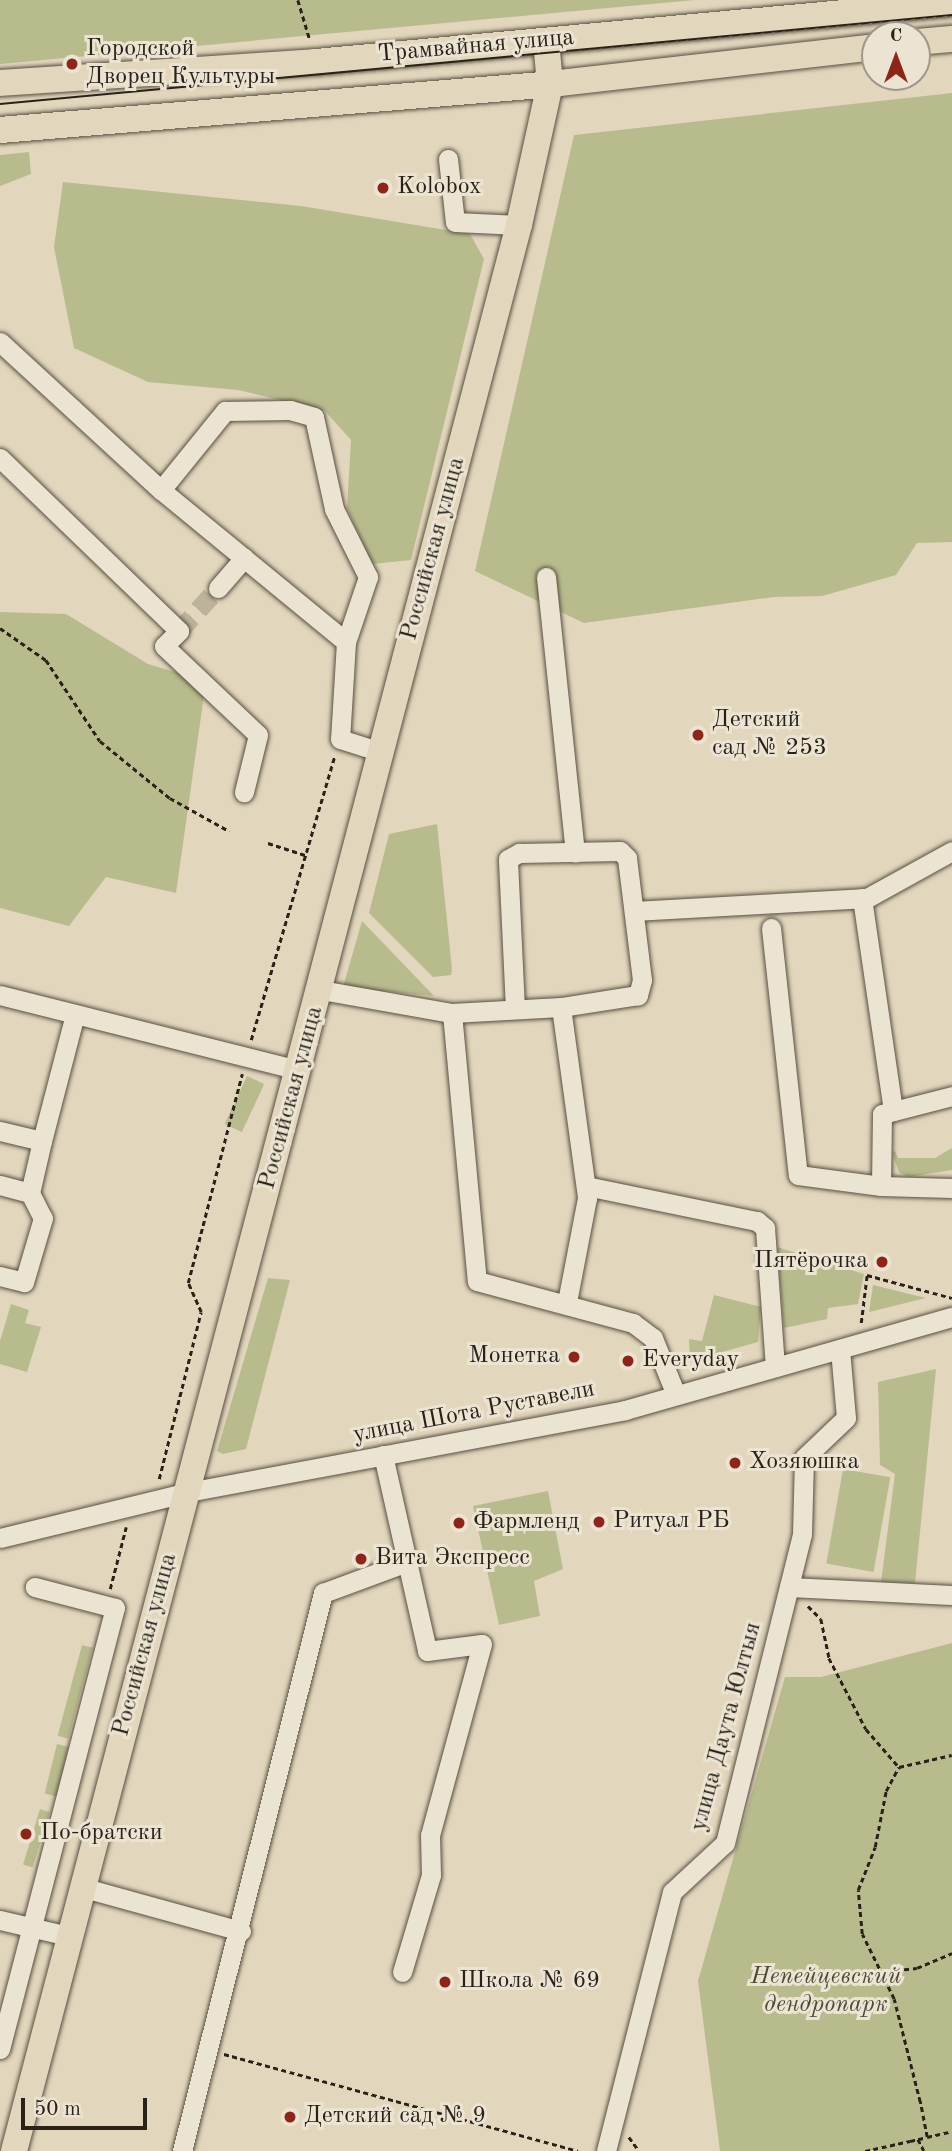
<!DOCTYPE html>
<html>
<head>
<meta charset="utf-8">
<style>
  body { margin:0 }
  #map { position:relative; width:952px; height:2151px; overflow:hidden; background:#e2d6bc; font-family:"Old Standard TT",serif }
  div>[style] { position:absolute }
  .green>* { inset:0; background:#b8bc8d; transform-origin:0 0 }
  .minor-tunnel>* { height:19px; margin-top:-9.5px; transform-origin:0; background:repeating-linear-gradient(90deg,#bdb29b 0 19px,transparent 0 29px) }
  .path>* { height:2.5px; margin-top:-1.25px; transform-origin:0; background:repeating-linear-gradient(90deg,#2a2219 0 5px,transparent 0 8.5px) }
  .roads { filter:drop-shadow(0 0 2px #584f42) drop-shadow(0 0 2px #584f42) }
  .minor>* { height:19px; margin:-9.5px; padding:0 9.5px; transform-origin:9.5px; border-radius:9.5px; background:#ece4d3 }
  .major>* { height:26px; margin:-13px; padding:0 13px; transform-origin:13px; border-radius:13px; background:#e2d6bc }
  .tram>* { height:2px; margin:-1px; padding:0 1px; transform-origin:1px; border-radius:1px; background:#2a2219 }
  .dots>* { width:19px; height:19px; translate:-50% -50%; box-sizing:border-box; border:4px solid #ece4d3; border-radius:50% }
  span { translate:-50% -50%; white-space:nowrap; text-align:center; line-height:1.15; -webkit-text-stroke:6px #ece4d3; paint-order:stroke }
  .street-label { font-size:24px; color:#2a2219 }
  .poi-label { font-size:24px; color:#2a2219 }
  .left { translate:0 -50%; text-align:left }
  .right { translate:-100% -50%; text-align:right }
  .park-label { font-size:24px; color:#4e4836; font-style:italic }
  .north { position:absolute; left:861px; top:21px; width:70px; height:70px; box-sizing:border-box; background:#ece4d3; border:2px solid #9e9689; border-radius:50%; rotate:0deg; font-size:19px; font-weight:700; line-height:28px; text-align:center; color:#2a2219 }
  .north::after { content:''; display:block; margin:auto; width:24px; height:32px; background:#8f2418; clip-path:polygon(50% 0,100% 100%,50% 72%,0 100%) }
  .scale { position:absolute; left:21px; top:2098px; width:126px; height:32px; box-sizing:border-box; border:4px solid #2a2219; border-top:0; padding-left:9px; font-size:21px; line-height:24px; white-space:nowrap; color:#2a2219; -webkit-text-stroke:5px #ece4d3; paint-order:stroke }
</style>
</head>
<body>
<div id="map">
  <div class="green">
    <i style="clip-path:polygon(0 0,695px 0,0 64px)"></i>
    <i style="clip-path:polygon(952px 93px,952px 542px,917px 543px,896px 575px,822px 596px,774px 597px,584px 623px,475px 571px,574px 135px)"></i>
    <i style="clip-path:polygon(29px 152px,31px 174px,0 186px,0 155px)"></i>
    <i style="clip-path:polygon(63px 182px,301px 206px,470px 234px,484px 259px,411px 560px,372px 564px,347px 508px,351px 440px,325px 411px,238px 390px,148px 382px,74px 348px,54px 247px)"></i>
    <i style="clip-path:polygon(0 612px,66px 614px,148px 664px,206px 681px,176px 893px,106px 877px,69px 926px,0 908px)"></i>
    <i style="clip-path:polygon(437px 824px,452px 969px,451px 975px,433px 977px,369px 913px,389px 834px)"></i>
    <i style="clip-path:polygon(362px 921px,434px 996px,343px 987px)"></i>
    <i style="left:247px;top:1076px;width:19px;height:53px;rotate:25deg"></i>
    <i style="clip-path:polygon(952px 1148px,952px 1170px,908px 1177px,899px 1172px,892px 1153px,895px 1151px,898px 1158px,935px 1158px)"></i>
    <i style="clip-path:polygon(777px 1247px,864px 1274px,858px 1304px,828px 1308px,827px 1319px,784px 1328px)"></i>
    <i style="clip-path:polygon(268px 1278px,290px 1280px,246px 1449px,223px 1454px,217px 1451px)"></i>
    <i style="clip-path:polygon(873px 1285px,926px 1298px,869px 1312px)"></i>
    <i style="clip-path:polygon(714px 1295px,761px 1307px,758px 1342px,690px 1361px,689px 1339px,702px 1341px)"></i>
    <i style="clip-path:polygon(11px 1304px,29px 1310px,25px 1323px,41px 1327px,27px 1372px,0 1364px,0 1341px)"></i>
    <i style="clip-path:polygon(936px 1369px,915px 1583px,881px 1582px,895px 1474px,880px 1465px,878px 1382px)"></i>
    <i style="left:843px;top:1469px;width:48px;height:96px;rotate:10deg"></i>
    <i style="clip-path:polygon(548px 1491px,563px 1569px,534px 1581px,540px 1616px,499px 1625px,473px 1506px)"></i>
    <i style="clip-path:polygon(952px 1643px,952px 2151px,720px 2151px,698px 1981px,785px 1677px,821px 1677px)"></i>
    <i style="left:82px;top:1645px;width:11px;height:94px;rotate:15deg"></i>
    <i style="left:57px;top:1744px;width:12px;height:51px;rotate:14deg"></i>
    <i style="left:40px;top:1809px;width:10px;height:58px;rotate:17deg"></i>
  </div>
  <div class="minor-tunnel">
    <i style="left:179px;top:631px;width:58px;rotate:-47.8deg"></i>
  </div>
  <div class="path">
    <i style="left:298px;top:0;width:42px;rotate:73.3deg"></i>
    <i style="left:0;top:628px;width:56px;rotate:34.8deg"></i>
    <i style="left:46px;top:660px;width:97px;rotate:56.3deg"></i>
    <i style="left:100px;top:741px;width:90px;rotate:39.2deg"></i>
    <i style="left:170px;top:798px;width:68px;rotate:29.2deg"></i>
    <i style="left:268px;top:843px;width:39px;rotate:18deg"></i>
    <i style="left:251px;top:1040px;width:297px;rotate:-73.6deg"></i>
    <i style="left:861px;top:1323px;width:48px;rotate:-82.9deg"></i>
    <i style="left:867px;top:1275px;width:88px;rotate:15.1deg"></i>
    <i style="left:159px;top:1479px;width:172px;rotate:-75.9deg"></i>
    <i style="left:201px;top:1312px;width:32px;rotate:-114deg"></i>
    <i style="left:188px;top:1283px;width:216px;rotate:-75.5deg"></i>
    <i style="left:110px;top:1589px;width:64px;rotate:-75.5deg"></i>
    <i style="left:808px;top:1606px;width:18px;rotate:45deg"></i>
    <i style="left:821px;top:1619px;width:40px;rotate:78deg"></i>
    <i style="left:829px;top:1658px;width:80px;rotate:62.5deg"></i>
    <i style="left:866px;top:1729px;width:50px;rotate:49deg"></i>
    <i style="left:879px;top:1972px;width:38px;rotate:-6deg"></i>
    <i style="left:917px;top:1968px;width:38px;rotate:-23deg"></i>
    <i style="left:224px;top:2054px;width:367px;rotate:15.3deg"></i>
    <i style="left:629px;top:2137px;width:17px;rotate:54deg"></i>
    <i style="left:927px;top:2137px;width:26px;rotate:-13deg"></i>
    <i style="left:918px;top:2139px;width:13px;rotate:63deg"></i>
    <i style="left:910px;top:2141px;width:17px;rotate:-13deg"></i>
    <i style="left:927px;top:2137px;width:36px;rotate:-101deg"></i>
    <i style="left:920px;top:2102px;width:106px;rotate:-104.2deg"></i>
    <i style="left:894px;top:1999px;width:72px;rotate:-116.2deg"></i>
    <i style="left:862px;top:1934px;width:44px;rotate:-95.2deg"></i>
    <i style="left:858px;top:1890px;width:46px;rotate:-68.4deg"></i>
    <i style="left:875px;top:1847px;width:57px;rotate:-78.9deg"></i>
    <i style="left:886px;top:1791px;width:27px;rotate:-62deg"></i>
    <i style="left:899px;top:1767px;width:54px;rotate:-12.8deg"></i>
    <i style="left:865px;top:2151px;width:46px;rotate:-12.5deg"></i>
  </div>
  <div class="roads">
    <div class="minor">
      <i style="left:448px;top:159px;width:63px;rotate:83.7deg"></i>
      <i style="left:455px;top:222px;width:64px;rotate:2.7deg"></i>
      <i style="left:0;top:342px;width:219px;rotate:42.6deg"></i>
      <i style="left:161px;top:490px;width:239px;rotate:39.4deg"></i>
      <i style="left:346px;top:642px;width:97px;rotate:93.5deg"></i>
      <i style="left:340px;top:739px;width:43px;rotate:17.6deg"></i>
      <i style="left:0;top:458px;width:249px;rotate:44deg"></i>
      <i style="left:179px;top:631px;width:21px;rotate:135deg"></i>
      <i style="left:164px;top:646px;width:129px;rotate:43.4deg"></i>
      <i style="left:258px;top:735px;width:59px;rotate:103.8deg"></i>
      <i style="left:161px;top:490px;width:102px;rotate:-51deg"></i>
      <i style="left:225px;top:411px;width:65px;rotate:-0.9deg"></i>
      <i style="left:290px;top:410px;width:25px;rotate:16deg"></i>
      <i style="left:314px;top:417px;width:94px;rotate:77.7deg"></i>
      <i style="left:334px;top:509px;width:76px;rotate:63.4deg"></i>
      <i style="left:368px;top:577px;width:69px;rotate:108.7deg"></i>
      <i style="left:546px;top:577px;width:277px;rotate:84deg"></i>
      <i style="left:218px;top:588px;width:40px;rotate:-49deg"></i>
      <i style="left:862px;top:898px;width:215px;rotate:81.7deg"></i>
      <i style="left:634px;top:911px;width:233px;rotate:-3.2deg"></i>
      <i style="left:867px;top:898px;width:97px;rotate:-28.9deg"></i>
      <i style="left:771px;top:928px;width:248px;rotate:83.8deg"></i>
      <i style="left:798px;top:1175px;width:84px;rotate:7.5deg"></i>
      <i style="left:881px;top:1186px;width:71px;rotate:1.6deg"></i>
      <i style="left:321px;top:990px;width:133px;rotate:10deg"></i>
      <i style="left:452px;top:1013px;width:109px;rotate:-3.2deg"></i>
      <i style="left:561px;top:1007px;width:193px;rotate:82.2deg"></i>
      <i style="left:587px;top:1198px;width:106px;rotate:100.9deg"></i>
      <i style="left:0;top:995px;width:307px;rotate:14.1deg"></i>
      <i style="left:515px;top:1009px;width:150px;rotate:-92.7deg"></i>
      <i style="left:508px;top:859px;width:13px;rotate:-29deg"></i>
      <i style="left:519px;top:853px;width:101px;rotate:-1.1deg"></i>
      <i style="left:620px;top:851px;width:10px;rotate:45deg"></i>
      <i style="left:627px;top:858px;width:123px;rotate:83deg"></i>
      <i style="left:642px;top:980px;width:16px;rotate:105deg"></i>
      <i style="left:638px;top:995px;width:78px;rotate:171.1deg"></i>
      <i style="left:452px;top:1013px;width:269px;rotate:84.7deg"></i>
      <i style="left:477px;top:1281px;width:162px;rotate:15.1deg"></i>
      <i style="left:633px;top:1323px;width:25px;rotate:37deg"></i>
      <i style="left:653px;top:1338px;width:61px;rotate:68deg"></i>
      <i style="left:0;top:1131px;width:43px;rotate:13.4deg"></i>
      <i style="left:42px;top:1141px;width:131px;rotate:-75.4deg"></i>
      <i style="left:0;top:1185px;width:31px;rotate:15deg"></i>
      <i style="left:30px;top:1193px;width:28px;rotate:63deg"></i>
      <i style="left:43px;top:1218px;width:67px;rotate:106.5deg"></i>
      <i style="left:24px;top:1282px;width:25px;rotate:-166deg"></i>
      <i style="left:586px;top:1186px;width:175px;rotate:11.6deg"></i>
      <i style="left:757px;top:1221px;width:11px;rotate:41deg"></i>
      <i style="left:765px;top:1228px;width:139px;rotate:85.9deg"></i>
      <i style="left:881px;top:1186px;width:72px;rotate:-89.2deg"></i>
      <i style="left:882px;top:1114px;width:72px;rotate:-14.4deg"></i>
      <i style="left:30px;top:1193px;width:53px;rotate:-77deg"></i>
      <i style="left:383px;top:1455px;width:201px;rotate:77.3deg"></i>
      <i style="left:427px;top:1651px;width:55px;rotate:-7.3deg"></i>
      <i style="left:482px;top:1644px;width:198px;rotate:105.2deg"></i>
      <i style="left:430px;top:1835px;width:40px;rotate:88.6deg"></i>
      <i style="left:431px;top:1875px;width:101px;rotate:106.6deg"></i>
      <i style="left:0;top:1538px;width:194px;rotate:-13.7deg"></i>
      <i style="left:188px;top:1492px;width:445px;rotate:-10.6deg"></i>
      <i style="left:625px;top:1410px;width:340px;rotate:-15.9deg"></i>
      <i style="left:789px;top:1587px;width:163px;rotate:2.8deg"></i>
      <i style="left:81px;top:1887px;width:166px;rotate:15.4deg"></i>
      <i style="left:0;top:1920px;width:70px;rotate:13.2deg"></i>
      <i style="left:0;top:2049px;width:456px;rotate:-75.4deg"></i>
      <i style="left:115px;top:1608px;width:83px;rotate:-165.3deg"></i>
      <i style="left:182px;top:2151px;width:576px;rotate:-75.82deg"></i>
      <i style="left:323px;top:1593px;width:90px;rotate:-20.3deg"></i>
      <i style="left:606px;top:2151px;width:267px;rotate:-75.7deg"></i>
      <i style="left:672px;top:1892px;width:72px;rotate:-42.8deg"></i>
      <i style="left:725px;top:1843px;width:318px;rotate:-76deg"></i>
      <i style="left:802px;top:1534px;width:76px;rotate:-88.5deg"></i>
      <i style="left:804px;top:1458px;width:58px;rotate:-43.6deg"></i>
      <i style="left:846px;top:1418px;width:69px;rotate:-95deg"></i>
    </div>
    <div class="major">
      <i style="left:917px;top:42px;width:35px;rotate:-5deg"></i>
      <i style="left:0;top:83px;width:317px;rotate:-3.8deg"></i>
      <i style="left:316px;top:62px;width:639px;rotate:-5.3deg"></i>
      <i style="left:0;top:130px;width:544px;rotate:-4.75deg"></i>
      <i style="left:542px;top:85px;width:335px;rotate:-6.5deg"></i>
      <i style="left:14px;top:2151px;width:1991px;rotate:-75.31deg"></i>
      <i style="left:519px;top:225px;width:144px;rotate:-77.6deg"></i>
      <i style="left:550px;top:84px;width:43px;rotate:-95.3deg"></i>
    </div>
  </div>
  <div class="tram">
    <i style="left:0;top:104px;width:956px;rotate:-5.34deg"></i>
  </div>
  <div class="dots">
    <i style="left:72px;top:64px;background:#8f2418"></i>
    <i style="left:383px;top:188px;background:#8f2418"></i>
    <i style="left:698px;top:735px;background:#8f2418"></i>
    <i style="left:882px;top:1262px;background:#8f2418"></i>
    <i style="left:574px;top:1357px;background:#8f2418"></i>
    <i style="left:628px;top:1361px;background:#8f2418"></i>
    <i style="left:735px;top:1463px;background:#8f2418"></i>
    <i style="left:599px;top:1522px;background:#8f2418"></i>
    <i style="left:459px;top:1523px;background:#8f2418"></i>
    <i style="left:361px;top:1559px;background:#8f2418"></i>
    <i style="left:26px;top:1834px;background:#8f2418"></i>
    <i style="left:445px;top:1982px;background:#8f2418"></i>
    <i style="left:290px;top:2117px;background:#8f2418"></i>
  </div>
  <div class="street-label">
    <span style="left:476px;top:47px;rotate:-5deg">Трамвайная улица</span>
    <span style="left:434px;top:549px;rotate:-75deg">Российская улица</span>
    <span style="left:292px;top:1098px;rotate:-75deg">Российская улица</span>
    <span style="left:474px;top:1413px;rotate:-11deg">улица Шота Руставели</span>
    <span style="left:146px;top:1645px;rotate:-75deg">Российская улица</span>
    <span style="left:727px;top:1727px;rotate:-75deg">улица Даута Юлтыя</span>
  </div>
  <div class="poi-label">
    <span class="left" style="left:86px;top:64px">Городской<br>Дворец Культуры</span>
    <span class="left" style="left:397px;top:188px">Kolobox</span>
    <span class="left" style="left:712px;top:735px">Детский<br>сад № 253</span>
    <span class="right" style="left:868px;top:1262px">Пятёрочка</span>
    <span class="right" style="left:560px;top:1357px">Монетка</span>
    <span class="left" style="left:642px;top:1361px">Everyday</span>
    <span class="left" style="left:749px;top:1463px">Хозяюшка</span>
    <span class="left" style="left:613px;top:1522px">Ритуал РБ</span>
    <span class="left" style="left:473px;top:1523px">Фармленд</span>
    <span class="left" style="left:375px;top:1559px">Вита Экспресс</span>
    <span class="left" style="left:40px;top:1834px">По-братски</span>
    <span class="left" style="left:459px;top:1982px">Школа № 69</span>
    <span class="left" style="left:304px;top:2117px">Детский сад № 9</span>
  </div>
  <div class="park-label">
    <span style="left:826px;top:1992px">Непейцевский<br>дендропарк</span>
  </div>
  <div class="north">С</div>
  <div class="scale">50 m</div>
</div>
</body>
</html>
